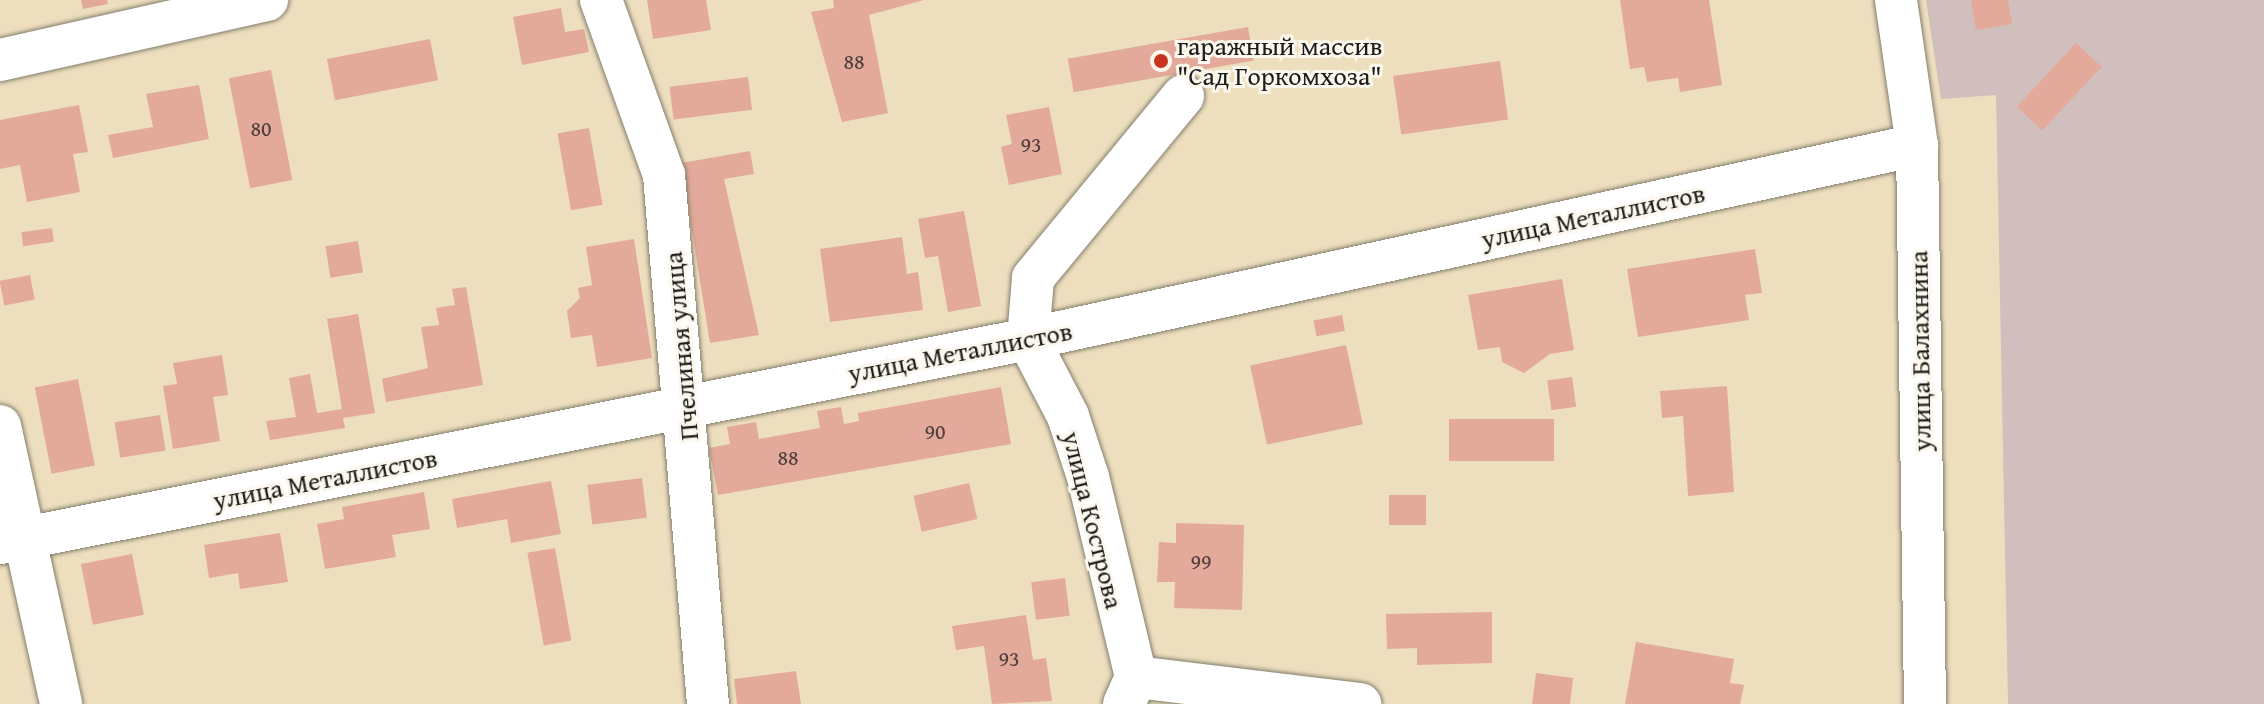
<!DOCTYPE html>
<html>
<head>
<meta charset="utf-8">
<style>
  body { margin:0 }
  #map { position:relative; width:2264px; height:704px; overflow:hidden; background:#eddfbe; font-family:"Gentium Book Plus",serif }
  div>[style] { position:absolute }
  .industrial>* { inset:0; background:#d1bfbd }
  .building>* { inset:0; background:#e3a99a; transform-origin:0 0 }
  .roads { filter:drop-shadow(0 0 2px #847e6d) drop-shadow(0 0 2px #847e6d) }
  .minor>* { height:42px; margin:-21px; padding:0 21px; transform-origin:21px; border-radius:21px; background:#fff }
  .dots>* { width:22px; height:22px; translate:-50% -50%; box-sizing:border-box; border:4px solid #fbf7ec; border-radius:50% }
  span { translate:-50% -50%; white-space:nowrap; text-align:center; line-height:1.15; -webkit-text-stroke:6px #fbf7ec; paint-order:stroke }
  .number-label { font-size:22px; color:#4e3f3c }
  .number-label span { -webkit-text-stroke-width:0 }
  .poi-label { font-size:26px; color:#1c1c1c }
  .left { translate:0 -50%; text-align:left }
  .street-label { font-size:26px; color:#1c1c1c }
</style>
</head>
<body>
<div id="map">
  <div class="industrial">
    <i style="clip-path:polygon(1926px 0,2264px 0,2264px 704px,2008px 704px,1996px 95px,1941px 99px)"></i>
  </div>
  <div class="building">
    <i style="clip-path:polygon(81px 0,107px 0,108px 4px,83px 9px)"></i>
    <i style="clip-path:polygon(647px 0,706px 0,711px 30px,653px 39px)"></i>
    <i style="clip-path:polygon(833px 0,924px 0,869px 15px,888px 113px,842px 122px,811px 12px,834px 8px)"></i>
    <i style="clip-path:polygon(1620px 0,1709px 0,1722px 85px,1680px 92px,1678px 78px,1647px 82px,1644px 67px,1630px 69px)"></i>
    <i style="clip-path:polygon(1971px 0,2008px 0,2012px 24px,1976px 30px)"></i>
    <i style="clip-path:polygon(561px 8px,565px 32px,584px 29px,589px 52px,522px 65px,513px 17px)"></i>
    <i style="left:1248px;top:27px;width:34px;height:183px;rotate:80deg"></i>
    <i style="left:430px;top:39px;width:42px;height:105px;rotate:79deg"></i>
    <i style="left:2076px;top:43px;width:35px;height:87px;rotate:43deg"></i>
    <i style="left:1500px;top:61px;width:59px;height:108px;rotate:82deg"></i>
    <i style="left:271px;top:70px;width:112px;height:43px;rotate:79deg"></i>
    <i style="left:748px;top:77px;width:33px;height:79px;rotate:83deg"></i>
    <i style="clip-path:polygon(199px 85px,209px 139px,113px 158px,108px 135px,153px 127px,146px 94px)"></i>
    <i style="clip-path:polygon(79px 105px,88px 152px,73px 154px,80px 192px,27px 202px,20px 165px,0 169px,0 120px)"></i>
    <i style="clip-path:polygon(1049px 107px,1062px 174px,1009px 185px,1001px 147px,1012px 144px,1006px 115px)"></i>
    <i style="left:589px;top:128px;width:78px;height:32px;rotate:80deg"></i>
    <i style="clip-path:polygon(750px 151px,754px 174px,724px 179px,759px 335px,710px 343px,681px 163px)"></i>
    <i style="clip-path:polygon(964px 211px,981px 306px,948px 312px,938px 256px,925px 258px,918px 219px)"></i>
    <i style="left:52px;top:228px;width:14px;height:31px;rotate:82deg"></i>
    <i style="clip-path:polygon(902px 237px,907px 274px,918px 272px,923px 310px,830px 322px,820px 249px)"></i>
    <i style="clip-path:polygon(634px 239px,652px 358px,597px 367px,592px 335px,571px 338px,567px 311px,580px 298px,578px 288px,592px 285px,586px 247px)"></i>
    <i style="left:358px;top:241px;width:32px;height:33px;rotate:81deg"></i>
    <i style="clip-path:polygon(1755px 249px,1762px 293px,1745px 295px,1749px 320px,1638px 337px,1627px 269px)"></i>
    <i style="left:30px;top:275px;width:25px;height:31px;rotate:79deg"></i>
    <i style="clip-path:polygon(1562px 279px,1574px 350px,1550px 354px,1524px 373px,1502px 362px,1500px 347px,1478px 350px,1468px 295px)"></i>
    <i style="clip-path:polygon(466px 287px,483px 385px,386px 402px,382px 379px,428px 368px,421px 327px,439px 325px,436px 308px,455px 305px,452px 289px)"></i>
    <i style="clip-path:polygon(358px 314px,375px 413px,343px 418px,345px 428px,270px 440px,266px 421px,296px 417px,289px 378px,310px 374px,317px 413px,342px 409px,327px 319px)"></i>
    <i style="left:1342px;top:315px;width:16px;height:29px;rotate:79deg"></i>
    <i style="left:1346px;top:345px;width:81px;height:98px;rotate:78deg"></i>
    <i style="clip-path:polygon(222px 355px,228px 395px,213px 397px,220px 441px,173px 449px,163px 386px,177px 384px,173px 363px)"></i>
    <i style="left:1572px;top:377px;width:30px;height:25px;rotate:82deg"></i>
    <i style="left:78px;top:379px;width:88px;height:44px;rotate:79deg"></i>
    <i style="clip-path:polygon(1727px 386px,1734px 492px,1688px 496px,1683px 416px,1662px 418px,1660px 391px)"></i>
    <i style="clip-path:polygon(1001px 387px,1011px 444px,718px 495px,709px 448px,730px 444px,727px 427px,756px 422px,759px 439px,820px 428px,817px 411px,841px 407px,844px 424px,859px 421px,858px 413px)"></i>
    <i style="left:160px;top:415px;width:36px;height:46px;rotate:81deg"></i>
    <i style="left:1554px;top:419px;width:42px;height:105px;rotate:90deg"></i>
    <i style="left:642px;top:478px;width:40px;height:55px;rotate:83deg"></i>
    <i style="clip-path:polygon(551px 481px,561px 534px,511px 543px,507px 519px,457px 528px,452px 499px)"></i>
    <i style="left:969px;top:483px;width:37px;height:57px;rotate:77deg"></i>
    <i style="clip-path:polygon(424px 492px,430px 529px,392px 535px,396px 557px,325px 569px,317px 524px,344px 519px,342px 507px)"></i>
    <i style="left:1426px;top:495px;width:30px;height:37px;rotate:90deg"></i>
    <i style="clip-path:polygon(1176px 523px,1244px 525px,1242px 610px,1174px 608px,1175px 582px,1157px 582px,1159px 542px,1176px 543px)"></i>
    <i style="clip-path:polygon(280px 533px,288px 582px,240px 589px,238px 573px,209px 578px,204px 545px)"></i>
    <i style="left:555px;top:548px;width:94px;height:28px;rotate:80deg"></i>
    <i style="left:132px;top:554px;width:62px;height:52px;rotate:79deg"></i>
    <i style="left:1065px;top:578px;width:38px;height:34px;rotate:83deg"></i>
    <i style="clip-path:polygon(1492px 612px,1492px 663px,1417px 665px,1417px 648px,1387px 649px,1386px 614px)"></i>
    <i style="clip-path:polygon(1026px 615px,1033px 660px,1046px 658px,1052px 701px,992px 704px,984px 646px,956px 650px,952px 626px)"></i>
    <i style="clip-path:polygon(1636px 642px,1734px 659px,1730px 683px,1744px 685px,1740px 704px,1625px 704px)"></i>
    <i style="clip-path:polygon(796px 671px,801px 704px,737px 704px,734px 679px)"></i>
    <i style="clip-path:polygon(1536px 673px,1573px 678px,1570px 704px,1532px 704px)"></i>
  </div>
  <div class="roads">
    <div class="minor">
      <i style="left:601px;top:0;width:186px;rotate:70.2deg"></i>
      <i style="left:664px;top:175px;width:531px;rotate:85.25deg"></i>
      <i style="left:1896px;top:0;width:147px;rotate:81.8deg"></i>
      <i style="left:1917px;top:145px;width:559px;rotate:89.18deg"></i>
      <i style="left:0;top:60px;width:274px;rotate:-12.7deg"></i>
      <i style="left:0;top:426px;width:285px;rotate:77.6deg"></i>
      <i style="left:0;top:543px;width:1048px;rotate:-11.22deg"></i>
      <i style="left:1028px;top:339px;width:910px;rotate:-12.31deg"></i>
      <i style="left:1136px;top:677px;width:226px;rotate:6.9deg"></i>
      <i style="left:1124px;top:704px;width:30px;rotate:-66deg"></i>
      <i style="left:1136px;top:677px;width:206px;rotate:-103.5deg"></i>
      <i style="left:1088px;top:477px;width:64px;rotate:-108.2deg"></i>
      <i style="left:1068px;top:416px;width:87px;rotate:-117.5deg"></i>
      <i style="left:1028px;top:339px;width:61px;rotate:-85.3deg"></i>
      <i style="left:1033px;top:278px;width:236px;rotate:-50.5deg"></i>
    </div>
  </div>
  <div class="dots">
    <i style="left:1161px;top:61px;background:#c8321e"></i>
  </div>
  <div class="number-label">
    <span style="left:854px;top:62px">88</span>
    <span style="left:261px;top:129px">80</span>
    <span style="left:1031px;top:145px">93</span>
    <span style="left:935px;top:432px">90</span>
    <span style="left:788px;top:458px">88</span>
    <span style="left:1201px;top:562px">99</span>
    <span style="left:1009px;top:659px">93</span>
  </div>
  <div class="poi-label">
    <span class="left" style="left:1177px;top:61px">гаражный массив<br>"Сад Горкомхоза"</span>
  </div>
  <div class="street-label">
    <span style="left:1593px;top:216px;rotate:-12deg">улица Металлистов</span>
    <span style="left:681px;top:346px;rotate:-95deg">Пчелиная улица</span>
    <span style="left:1920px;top:351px;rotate:-91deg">улица Балахнина</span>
    <span style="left:960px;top:352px;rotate:-11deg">улица Металлистов</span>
    <span style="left:325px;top:479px;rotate:-11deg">улица Металлистов</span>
    <span style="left:1093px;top:520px;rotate:76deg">улица Кострова</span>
  </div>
</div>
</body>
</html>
